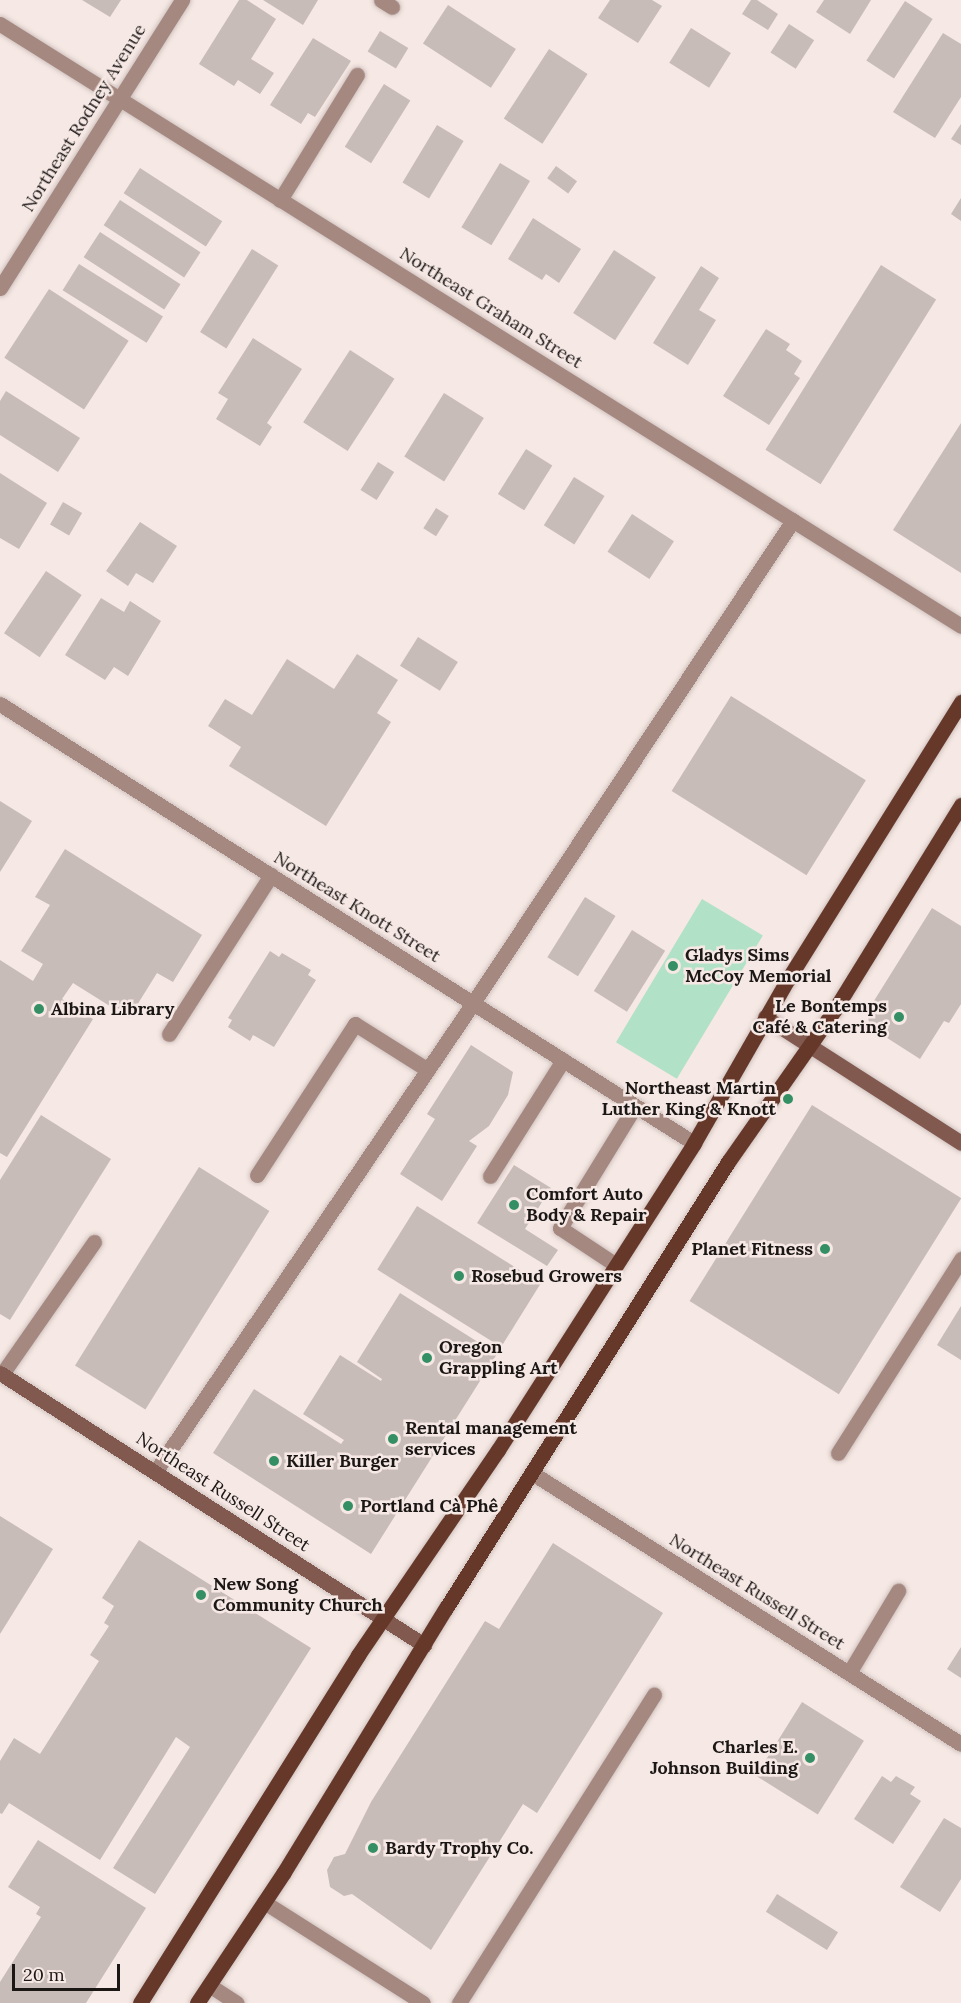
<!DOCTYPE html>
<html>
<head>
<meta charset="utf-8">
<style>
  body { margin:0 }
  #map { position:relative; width:961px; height:2003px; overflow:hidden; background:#f6e8e4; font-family:Lora,serif }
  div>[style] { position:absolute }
  .green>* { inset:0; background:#b1e1c6; transform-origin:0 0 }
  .building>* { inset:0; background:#c8bcb8; transform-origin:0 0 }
  .roads { filter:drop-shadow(0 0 2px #cfc2bf) drop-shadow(0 0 2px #cfc2bf) }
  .lane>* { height:15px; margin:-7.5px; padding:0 7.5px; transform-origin:7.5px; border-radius:7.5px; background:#a58880 }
  .street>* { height:15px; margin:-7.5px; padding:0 7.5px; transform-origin:7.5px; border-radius:7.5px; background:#a58880 }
  .secondary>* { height:15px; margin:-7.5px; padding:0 7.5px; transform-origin:7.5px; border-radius:7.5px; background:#81594e }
  .primary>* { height:15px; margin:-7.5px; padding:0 7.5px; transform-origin:7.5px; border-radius:7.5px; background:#66382a }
  .dots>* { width:16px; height:16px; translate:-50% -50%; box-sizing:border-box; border:3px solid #f6e8e4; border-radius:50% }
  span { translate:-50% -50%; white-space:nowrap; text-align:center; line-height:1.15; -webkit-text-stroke:5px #f6e8e4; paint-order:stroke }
  .street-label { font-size:18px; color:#1b1715 }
  .poi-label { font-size:18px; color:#1b1715; font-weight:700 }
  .left { translate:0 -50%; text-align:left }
  .right { translate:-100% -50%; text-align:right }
  .scale { position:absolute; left:12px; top:1964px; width:108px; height:27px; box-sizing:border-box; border:3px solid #1b1715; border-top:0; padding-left:8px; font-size:18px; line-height:21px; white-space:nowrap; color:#1b1715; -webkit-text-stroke:4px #f6e8e4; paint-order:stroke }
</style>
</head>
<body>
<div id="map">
  <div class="green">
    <i style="left:702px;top:899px;width:71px;height:167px;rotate:31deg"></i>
  </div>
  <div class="building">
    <i style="clip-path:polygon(82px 0,121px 0,110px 17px)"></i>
    <i style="clip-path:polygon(239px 0,247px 0,276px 19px,251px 59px,274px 73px,260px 94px,238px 80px,234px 86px,199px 64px)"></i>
    <i style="clip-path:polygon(263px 0,318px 0,303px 25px)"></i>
    <i style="clip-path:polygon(610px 0,652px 0,662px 6px,638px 43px,598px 18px)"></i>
    <i style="clip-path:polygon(751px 0,757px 0,778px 14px,768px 30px,742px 14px)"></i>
    <i style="clip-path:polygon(824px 0,871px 0,850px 34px,816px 12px)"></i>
    <i style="left:905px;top:1px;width:33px;height:71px;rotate:33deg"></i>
    <i style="left:448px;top:5px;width:81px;height:46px;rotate:33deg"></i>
    <i style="left:789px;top:24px;width:30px;height:34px;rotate:33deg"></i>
    <i style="left:691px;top:28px;width:47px;height:41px;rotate:32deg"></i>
    <i style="left:380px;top:31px;width:33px;height:24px;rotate:31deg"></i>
    <i style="clip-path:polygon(943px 33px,961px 44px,961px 97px,935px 138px,893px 112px)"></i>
    <i style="clip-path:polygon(313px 38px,351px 61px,315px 117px,308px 113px,301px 124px,270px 105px)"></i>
    <i style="left:549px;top:49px;width:46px;height:83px;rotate:33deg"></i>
    <i style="left:384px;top:84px;width:31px;height:74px;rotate:32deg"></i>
    <i style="clip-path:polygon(961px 124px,961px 145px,951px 139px)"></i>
    <i style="left:437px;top:125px;width:31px;height:67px;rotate:31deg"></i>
    <i style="left:500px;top:163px;width:35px;height:75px;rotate:31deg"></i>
    <i style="left:556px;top:166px;width:26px;height:15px;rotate:36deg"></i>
    <i style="left:140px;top:168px;width:98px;height:30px;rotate:33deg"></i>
    <i style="clip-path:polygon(961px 198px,961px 221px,951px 214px)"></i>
    <i style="left:120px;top:200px;width:96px;height:30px;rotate:33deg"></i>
    <i style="clip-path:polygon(533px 218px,581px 249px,559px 283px,546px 274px,542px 280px,508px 259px)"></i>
    <i style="left:100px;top:232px;width:96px;height:30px;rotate:33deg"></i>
    <i style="left:252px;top:249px;width:31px;height:98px;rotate:32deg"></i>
    <i style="left:614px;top:250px;width:50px;height:75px;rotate:33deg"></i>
    <i style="left:79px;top:264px;width:99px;height:31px;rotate:32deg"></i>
    <i style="left:881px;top:265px;width:65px;height:218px;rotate:32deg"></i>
    <i style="clip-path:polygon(701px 266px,719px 278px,699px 310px,716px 320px,688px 365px,653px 343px)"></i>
    <i style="left:49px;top:289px;width:95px;height:82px;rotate:33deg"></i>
    <i style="clip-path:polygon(766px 329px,790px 344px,786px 350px,802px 361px,794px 374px,800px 378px,769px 425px,723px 396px)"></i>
    <i style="clip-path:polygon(253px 338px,302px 369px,267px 423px,272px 427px,260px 446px,216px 419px,228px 399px,218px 393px)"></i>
    <i style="left:350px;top:350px;width:53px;height:86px;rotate:33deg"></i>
    <i style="clip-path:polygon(6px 391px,80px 438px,58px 472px,0 435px,0 401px)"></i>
    <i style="left:444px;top:393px;width:47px;height:75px;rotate:32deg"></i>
    <i style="clip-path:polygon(961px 423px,961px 573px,893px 530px)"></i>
    <i style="left:526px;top:449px;width:31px;height:53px;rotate:32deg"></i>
    <i style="left:378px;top:462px;width:19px;height:33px;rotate:32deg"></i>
    <i style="clip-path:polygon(0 473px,47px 503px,19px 549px,0 538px)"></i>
    <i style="left:574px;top:477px;width:36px;height:57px;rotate:32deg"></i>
    <i style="left:63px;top:502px;width:22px;height:26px;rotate:30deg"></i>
    <i style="left:436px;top:508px;width:15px;height:24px;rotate:32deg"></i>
    <i style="left:632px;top:514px;width:50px;height:45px;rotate:33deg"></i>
    <i style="clip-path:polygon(140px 522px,177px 546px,153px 583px,136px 573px,128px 586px,106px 571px)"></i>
    <i style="left:46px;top:571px;width:43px;height:75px;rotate:34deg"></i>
    <i style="clip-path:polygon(101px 598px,124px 612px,130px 601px,161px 621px,128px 676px,114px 667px,105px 680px,65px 655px)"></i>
    <i style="left:418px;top:637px;width:47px;height:34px;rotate:32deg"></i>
    <i style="clip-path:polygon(357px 654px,398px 680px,377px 713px,391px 722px,326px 826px,229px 766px,241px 747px,208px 726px,225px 699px,252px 715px,287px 659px,334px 689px)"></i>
    <i style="left:731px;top:696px;width:159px;height:112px;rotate:32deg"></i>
    <i style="clip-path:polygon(0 801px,32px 821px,0 872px)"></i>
    <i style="clip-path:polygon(65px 849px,202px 935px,173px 982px,157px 973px,129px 1018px,73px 983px,62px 999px,93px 1019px,7px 1157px,0 1153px,0 960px,33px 981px,43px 964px,21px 951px,50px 905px,35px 897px)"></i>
    <i style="left:585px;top:897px;width:36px;height:71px;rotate:32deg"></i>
    <i style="clip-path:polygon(932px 908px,961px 926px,961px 1004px,949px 1023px,944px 1021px,920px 1059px,870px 1027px,867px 1012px)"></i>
    <i style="left:632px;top:930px;width:39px;height:72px;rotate:32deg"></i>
    <i style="clip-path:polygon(270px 951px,279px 957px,282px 953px,311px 970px,308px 975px,316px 980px,274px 1047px,253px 1035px,250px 1041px,228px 1027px,232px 1020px,228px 1018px)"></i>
    <i style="clip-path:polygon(471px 1045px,513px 1072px,508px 1095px,489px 1126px,469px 1141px,477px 1146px,442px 1201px,400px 1174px,435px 1119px,427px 1114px)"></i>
    <i style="left:812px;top:1105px;width:176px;height:231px;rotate:32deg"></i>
    <i style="clip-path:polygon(41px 1115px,111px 1159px,10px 1320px,0 1314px,0 1180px)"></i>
    <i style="clip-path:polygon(514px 1165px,551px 1188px,525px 1229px,558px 1250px,547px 1266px,477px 1223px)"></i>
    <i style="left:199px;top:1167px;width:83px;height:234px;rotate:32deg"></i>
    <i style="left:417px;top:1206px;width:146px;height:75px;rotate:32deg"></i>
    <i style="clip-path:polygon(400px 1293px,497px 1354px,371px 1554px,213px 1453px,254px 1389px,341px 1444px,344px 1440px,303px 1414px,340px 1355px,381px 1381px,382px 1379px,357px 1362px)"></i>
    <i style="clip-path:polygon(961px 1306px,961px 1360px,937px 1345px)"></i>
    <i style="clip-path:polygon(0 1516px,53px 1549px,0 1634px)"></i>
    <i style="clip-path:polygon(139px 1540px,311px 1648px,155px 1894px,113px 1868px,190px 1747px,176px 1737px,100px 1860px,9px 1803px,2px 1814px,0 1813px,0 1761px,14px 1738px,40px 1754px,99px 1661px,90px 1655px,109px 1626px,104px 1623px,114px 1606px,102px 1598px)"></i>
    <i style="clip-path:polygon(553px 1543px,663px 1613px,537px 1813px,523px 1804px,431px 1950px,352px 1894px,344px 1896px,330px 1887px,327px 1870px,334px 1857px,345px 1854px,371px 1802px,485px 1621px,499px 1629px)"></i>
    <i style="clip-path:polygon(961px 1647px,961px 1678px,947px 1669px)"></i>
    <i style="left:802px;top:1702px;width:73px;height:87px;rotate:32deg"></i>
    <i style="clip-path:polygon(882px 1776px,891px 1782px,896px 1776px,915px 1787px,910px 1794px,921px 1801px,893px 1844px,854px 1819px)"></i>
    <i style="clip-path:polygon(944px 1818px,961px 1828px,961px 1879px,940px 1912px,900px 1887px)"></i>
    <i style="clip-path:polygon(38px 1840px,146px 1908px,86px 2003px,0 2003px,0 1982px,41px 1917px,36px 1914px,40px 1907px,8px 1887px)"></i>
    <i style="left:777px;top:1894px;width:72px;height:21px;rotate:32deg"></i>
  </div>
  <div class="roads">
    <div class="lane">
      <i style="left:381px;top:0;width:13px;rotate:32deg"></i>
      <i style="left:280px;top:200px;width:147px;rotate:-58.4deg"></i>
      <i style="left:169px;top:1034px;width:189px;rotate:-57.3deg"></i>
      <i style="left:257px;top:1175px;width:180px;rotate:-57deg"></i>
      <i style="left:355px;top:1024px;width:86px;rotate:32.2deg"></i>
      <i style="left:490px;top:1176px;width:137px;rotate:-57.8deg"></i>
      <i style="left:616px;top:1265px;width:67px;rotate:-146.5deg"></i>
      <i style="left:560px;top:1228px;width:143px;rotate:-58.4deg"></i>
      <i style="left:2px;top:1374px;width:161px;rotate:-55.1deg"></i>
      <i style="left:838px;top:1453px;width:230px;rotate:-57.6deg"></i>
      <i style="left:155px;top:1472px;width:567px;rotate:-55.86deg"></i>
      <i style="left:473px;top:1003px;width:579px;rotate:-56.47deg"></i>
      <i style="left:849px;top:1673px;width:96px;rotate:-59.1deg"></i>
      <i style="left:209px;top:1985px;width:33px;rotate:33deg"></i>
      <i style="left:459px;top:2003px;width:365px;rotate:-57.7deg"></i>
    </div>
    <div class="street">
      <i style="left:0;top:24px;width:1134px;rotate:32.06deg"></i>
      <i style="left:0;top:288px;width:341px;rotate:-57.7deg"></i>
      <i style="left:0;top:704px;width:821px;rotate:32.32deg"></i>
      <i style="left:532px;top:1473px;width:507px;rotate:32.28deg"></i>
      <i style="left:264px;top:1902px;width:188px;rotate:32.4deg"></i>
    </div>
    <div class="secondary">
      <i style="left:765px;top:1017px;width:233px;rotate:32.7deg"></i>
      <i style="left:0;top:1373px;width:504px;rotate:32.68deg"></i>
    </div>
    <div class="primary">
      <i style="left:140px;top:2003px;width:411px;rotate:-57.9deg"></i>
      <i style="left:358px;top:1655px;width:248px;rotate:-55.7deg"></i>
      <i style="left:498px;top:1450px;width:364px;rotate:-57.4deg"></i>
      <i style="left:694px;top:1143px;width:189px;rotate:-60.2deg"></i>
      <i style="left:788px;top:979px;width:327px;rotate:-58deg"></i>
      <i style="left:197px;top:2003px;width:157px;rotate:-56.4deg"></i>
      <i style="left:284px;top:1872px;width:310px;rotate:-58.5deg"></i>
      <i style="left:446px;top:1608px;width:528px;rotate:-57.7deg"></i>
      <i style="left:728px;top:1162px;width:187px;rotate:-55deg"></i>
      <i style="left:835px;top:1009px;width:240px;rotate:-58.3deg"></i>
    </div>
  </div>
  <div class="dots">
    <i style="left:673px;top:966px;background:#348f65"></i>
    <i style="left:39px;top:1009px;background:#348f65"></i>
    <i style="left:899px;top:1017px;background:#348f65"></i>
    <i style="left:788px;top:1099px;background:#348f65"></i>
    <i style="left:514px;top:1205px;background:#348f65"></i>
    <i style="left:825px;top:1249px;background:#348f65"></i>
    <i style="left:459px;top:1276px;background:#348f65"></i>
    <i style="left:427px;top:1358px;background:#348f65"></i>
    <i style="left:393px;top:1439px;background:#348f65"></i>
    <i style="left:274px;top:1461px;background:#348f65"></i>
    <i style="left:348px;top:1506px;background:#348f65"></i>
    <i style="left:201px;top:1595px;background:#348f65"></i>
    <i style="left:810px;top:1758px;background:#348f65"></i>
    <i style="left:373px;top:1848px;background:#348f65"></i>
  </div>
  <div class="street-label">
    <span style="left:84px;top:118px;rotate:-58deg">Northeast Rodney Avenue</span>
    <span style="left:491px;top:308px;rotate:32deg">Northeast Graham Street</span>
    <span style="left:357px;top:907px;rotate:32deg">Northeast Knott Street</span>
    <span style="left:223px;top:1492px;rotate:33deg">Northeast Russell Street</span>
    <span style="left:757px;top:1592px;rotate:32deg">Northeast Russell Street</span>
  </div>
  <div class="poi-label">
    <span class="left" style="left:685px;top:966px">Gladys Sims<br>McCoy Memorial</span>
    <span class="right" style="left:887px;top:1017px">Le Bontemps<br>Café &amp; Catering</span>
    <span class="left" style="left:51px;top:1009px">Albina Library</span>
    <span class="right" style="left:776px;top:1099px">Northeast Martin<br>Luther King &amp; Knott</span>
    <span class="left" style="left:526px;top:1205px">Comfort Auto<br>Body &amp; Repair</span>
    <span class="right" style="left:813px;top:1249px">Planet Fitness</span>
    <span class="left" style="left:471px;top:1276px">Rosebud Growers</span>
    <span class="left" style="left:439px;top:1358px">Oregon<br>Grappling Art</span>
    <span class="left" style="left:405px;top:1439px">Rental management<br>services</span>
    <span class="left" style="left:286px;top:1461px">Killer Burger</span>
    <span class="left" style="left:360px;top:1506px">Portland Cà Phê</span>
    <span class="left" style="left:213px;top:1595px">New Song<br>Community Church</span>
    <span class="right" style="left:798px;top:1758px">Charles E.<br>Johnson Building</span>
    <span class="left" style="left:385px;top:1848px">Bardy Trophy Co.</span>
  </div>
  <div class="scale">20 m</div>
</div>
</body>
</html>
